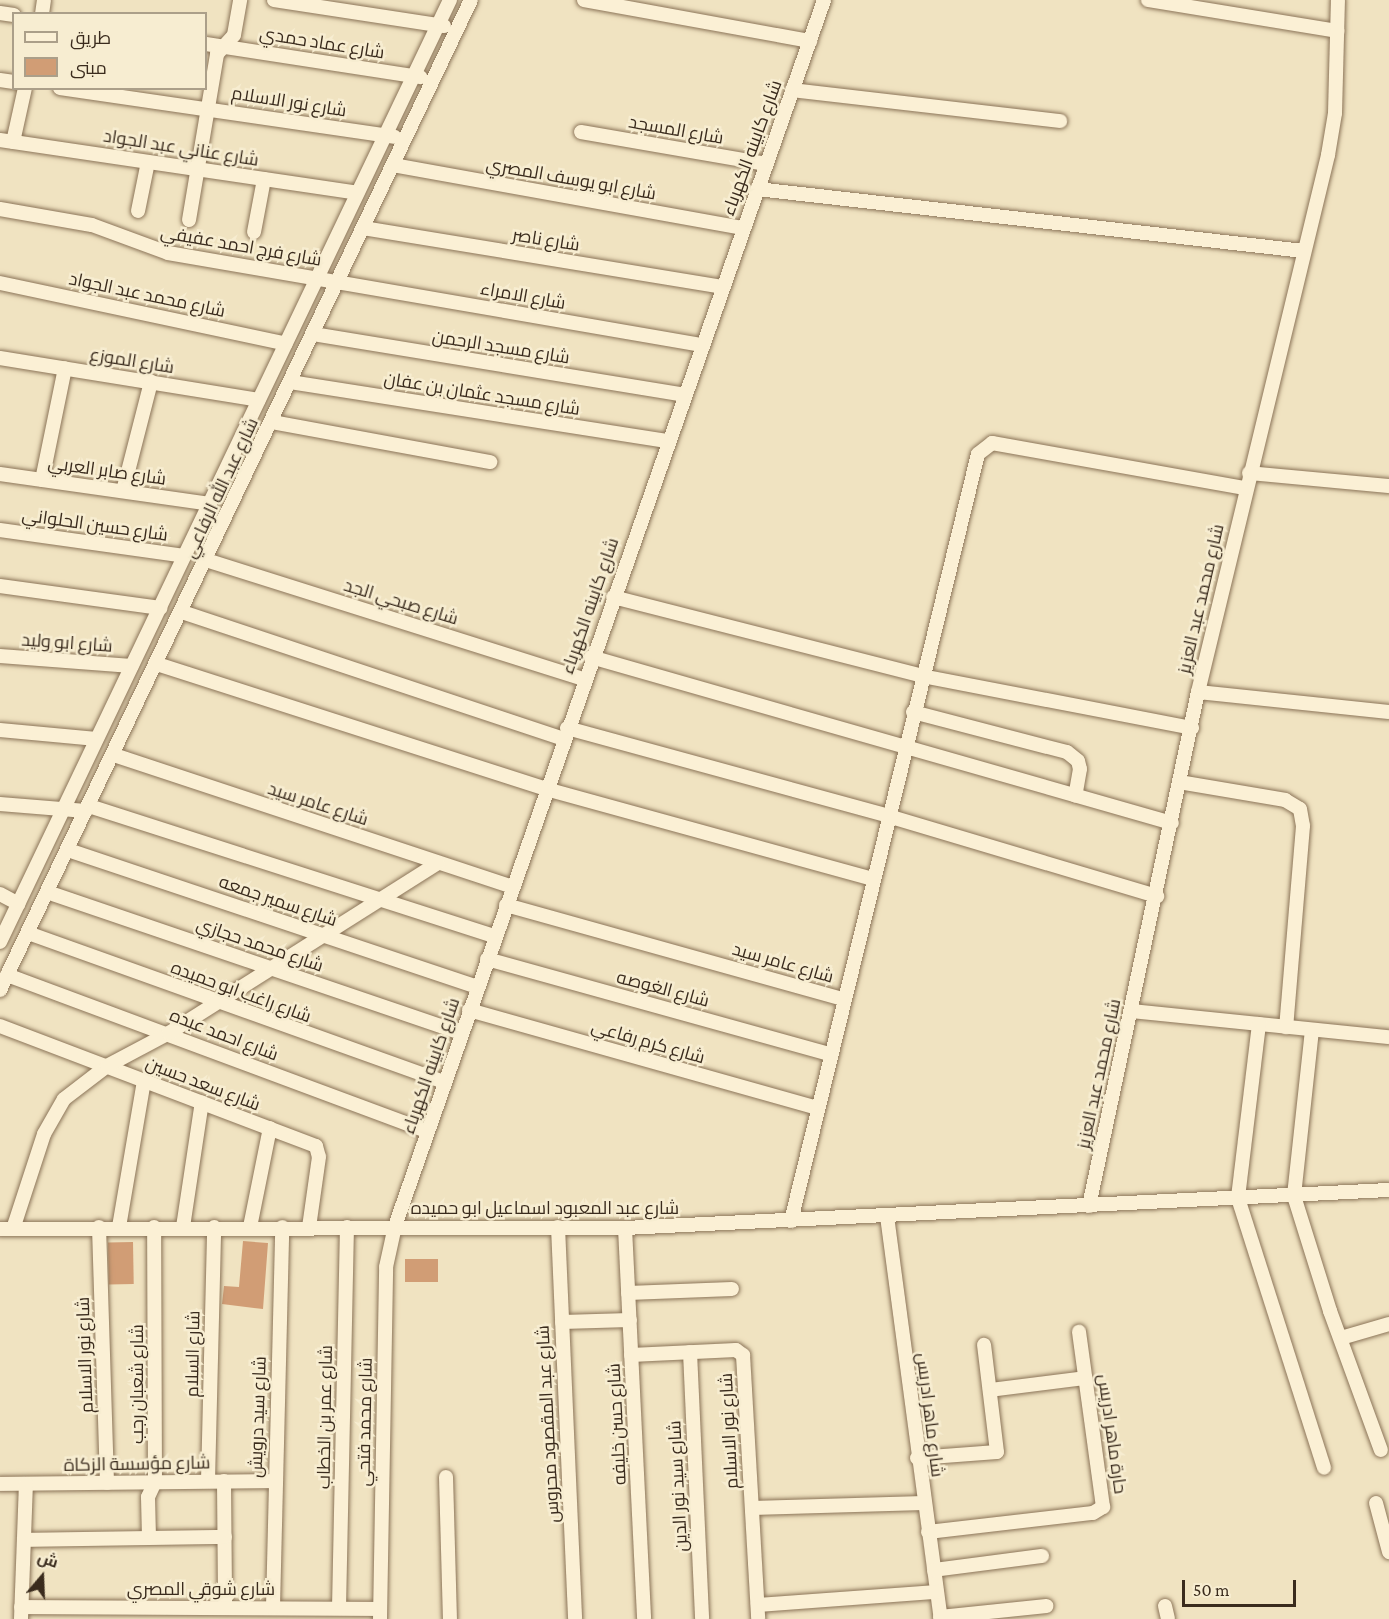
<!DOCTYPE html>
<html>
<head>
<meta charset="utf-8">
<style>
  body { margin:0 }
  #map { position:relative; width:1389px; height:1619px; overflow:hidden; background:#f0e3c1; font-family:"Crimson Pro",Cairo,serif }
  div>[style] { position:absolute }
  .building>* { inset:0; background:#d19d75; transform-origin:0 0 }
  .roads { filter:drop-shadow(0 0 2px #8b7458) drop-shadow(0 0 2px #8b7458) }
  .minor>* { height:14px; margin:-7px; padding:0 7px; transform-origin:7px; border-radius:7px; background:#fbf0d5 }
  span { translate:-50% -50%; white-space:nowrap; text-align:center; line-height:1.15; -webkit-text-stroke:5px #f7edd1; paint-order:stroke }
  .street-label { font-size:18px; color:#3a2b1d }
  .legend { position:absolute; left:12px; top:12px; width:195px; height:78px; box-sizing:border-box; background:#f7edd1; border:2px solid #ab9f89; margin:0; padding:8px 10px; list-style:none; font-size:18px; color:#3a2b1d }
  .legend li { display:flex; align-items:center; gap:12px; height:30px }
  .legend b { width:30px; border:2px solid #ab9f89 }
  .north { position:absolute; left:12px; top:1547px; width:60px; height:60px; -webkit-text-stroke:4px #f7edd1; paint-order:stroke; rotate:19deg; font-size:16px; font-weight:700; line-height:24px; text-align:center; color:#3a2b1d }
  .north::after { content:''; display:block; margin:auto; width:21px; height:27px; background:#3a2b1d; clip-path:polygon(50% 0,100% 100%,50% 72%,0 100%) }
  .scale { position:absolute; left:1182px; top:1580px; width:114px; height:27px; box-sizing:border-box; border:3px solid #3a2b1d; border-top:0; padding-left:8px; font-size:18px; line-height:21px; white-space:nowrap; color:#3a2b1d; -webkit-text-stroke:4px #f7edd1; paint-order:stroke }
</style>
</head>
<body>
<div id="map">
  <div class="building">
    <i style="clip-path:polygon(243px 1241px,268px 1243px,263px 1309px,222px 1304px,224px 1286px,239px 1287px)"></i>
    <i style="left:133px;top:1242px;width:42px;height:25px;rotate:89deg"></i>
    <i style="left:405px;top:1259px;width:33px;height:23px"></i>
  </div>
  <div class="roads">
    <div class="minor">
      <i style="left:274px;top:0;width:172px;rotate:8.7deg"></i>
      <i style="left:584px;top:0;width:230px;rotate:10.3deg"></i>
      <i style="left:1148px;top:0;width:192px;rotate:9.3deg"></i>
      <i style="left:0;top:13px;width:14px;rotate:8deg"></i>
      <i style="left:42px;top:14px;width:14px;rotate:-82deg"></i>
      <i style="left:206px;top:44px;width:217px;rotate:8.8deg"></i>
      <i style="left:0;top:80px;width:14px;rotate:8deg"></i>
      <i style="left:60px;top:88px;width:338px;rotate:8.3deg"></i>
      <i style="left:792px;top:90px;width:270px;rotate:6.6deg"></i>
      <i style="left:581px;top:132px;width:188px;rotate:9.8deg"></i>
      <i style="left:0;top:140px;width:361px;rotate:8.4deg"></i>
      <i style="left:13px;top:142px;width:55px;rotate:-77.5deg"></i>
      <i style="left:393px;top:165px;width:356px;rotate:10.2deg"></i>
      <i style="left:757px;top:189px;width:551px;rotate:6.47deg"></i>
      <i style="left:0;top:209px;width:93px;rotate:9.9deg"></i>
      <i style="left:92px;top:225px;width:81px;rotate:20.2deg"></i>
      <i style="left:168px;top:253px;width:542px;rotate:9.78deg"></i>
      <i style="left:138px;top:211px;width:50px;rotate:-78.5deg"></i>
      <i style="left:189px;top:220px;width:168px;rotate:-80.4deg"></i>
      <i style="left:217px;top:54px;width:25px;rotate:-48deg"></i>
      <i style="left:234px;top:35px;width:36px;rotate:-80deg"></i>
      <i style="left:363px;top:228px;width:364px;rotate:9.3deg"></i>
      <i style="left:254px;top:232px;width:54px;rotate:-79.3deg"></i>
      <i style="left:0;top:283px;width:292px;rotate:12deg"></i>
      <i style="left:313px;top:334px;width:376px;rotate:9.3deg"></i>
      <i style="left:0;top:358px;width:262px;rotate:9.2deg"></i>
      <i style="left:290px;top:382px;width:383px;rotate:8.9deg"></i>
      <i style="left:272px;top:422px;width:222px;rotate:10.4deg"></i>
      <i style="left:1249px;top:473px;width:141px;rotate:5.3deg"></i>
      <i style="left:0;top:474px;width:212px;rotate:8.1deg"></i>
      <i style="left:42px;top:480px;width:114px;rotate:-78.4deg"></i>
      <i style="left:123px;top:491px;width:113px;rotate:-75.6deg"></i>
      <i style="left:0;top:530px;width:186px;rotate:8deg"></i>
      <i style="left:206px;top:560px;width:396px;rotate:17.5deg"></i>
      <i style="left:0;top:586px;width:162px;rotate:7.8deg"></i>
      <i style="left:613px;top:597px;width:319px;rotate:14.3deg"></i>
      <i style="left:922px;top:676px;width:275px;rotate:10.9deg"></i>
      <i style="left:182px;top:612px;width:402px;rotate:18.4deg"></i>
      <i style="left:0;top:656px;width:132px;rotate:4.3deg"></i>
      <i style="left:591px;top:657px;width:604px;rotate:15.95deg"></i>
      <i style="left:157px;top:664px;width:409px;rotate:17.8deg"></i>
      <i style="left:546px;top:789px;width:339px;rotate:15.4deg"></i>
      <i style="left:1198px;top:692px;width:192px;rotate:6deg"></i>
      <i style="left:913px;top:712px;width:159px;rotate:14.6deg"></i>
      <i style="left:1067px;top:752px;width:14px;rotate:39deg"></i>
      <i style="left:1078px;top:761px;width:8px;rotate:76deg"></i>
      <i style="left:1080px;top:769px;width:27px;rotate:100deg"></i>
      <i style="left:567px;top:728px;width:333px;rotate:15.3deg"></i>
      <i style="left:888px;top:816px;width:281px;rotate:16.6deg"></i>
      <i style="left:0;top:730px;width:97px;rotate:5.3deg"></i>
      <i style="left:114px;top:755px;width:419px;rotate:18.3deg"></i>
      <i style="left:1179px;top:782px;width:108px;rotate:9.6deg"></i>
      <i style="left:1285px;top:800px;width:17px;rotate:31deg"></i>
      <i style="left:1300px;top:809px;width:17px;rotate:80deg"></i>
      <i style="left:1303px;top:826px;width:202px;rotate:94.8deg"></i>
      <i style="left:0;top:804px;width:86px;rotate:4.7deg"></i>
      <i style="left:89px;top:806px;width:426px;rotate:17.8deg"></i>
      <i style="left:68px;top:850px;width:431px;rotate:18.5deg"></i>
      <i style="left:47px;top:892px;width:437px;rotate:18.8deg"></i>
      <i style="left:0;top:894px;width:21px;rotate:28deg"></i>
      <i style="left:506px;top:905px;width:350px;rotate:15.6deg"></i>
      <i style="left:28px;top:933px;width:442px;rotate:19.7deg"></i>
      <i style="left:0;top:942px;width:1044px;rotate:-64.47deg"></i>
      <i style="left:487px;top:959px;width:356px;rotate:15.5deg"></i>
      <i style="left:7px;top:975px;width:448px;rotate:20.4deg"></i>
      <i style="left:0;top:990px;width:1096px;rotate:-64.56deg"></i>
      <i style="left:469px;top:1010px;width:362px;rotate:15.7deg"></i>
      <i style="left:1131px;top:1011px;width:259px;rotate:5.8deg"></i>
      <i style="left:1259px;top:1024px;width:175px;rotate:96.9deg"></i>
      <i style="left:1238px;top:1198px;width:283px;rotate:72.3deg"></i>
      <i style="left:0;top:1026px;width:338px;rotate:20.8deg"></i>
      <i style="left:316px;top:1146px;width:11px;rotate:75deg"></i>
      <i style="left:319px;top:1157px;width:71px;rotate:98.1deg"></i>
      <i style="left:1312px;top:1030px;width:167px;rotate:96.2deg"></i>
      <i style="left:1294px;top:1196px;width:121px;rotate:72.6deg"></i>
      <i style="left:1330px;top:1311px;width:148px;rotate:69.9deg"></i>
      <i style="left:1089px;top:1206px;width:525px;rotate:-78.03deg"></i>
      <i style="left:1198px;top:692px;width:553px;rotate:-76.39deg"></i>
      <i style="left:1328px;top:155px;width:43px;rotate:-80.5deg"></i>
      <i style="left:1335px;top:113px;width:113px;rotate:-88.5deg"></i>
      <i style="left:887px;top:1216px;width:407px;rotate:82.4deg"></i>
      <i style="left:791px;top:1221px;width:789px;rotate:-76.3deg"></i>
      <i style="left:978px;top:454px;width:18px;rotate:-38deg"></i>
      <i style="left:992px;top:443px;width:257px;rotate:10.1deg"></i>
      <i style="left:99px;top:1227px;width:256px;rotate:88.2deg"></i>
      <i style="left:119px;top:1227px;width:149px;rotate:-80.3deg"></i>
      <i style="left:183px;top:1227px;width:126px;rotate:-81.4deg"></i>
      <i style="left:250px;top:1227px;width:101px;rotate:-78.6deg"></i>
      <i style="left:558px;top:1227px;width:392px;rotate:87.5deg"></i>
      <i style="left:625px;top:1228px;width:391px;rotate:87.2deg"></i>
      <i style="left:0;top:1229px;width:625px;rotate:-0.09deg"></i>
      <i style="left:625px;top:1228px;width:765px;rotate:-2.85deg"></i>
      <i style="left:13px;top:1229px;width:100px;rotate:-71.9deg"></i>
      <i style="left:44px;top:1134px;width:40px;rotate:-60.3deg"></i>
      <i style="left:64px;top:1099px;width:54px;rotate:-37.5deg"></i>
      <i style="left:107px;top:1066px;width:70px;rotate:-28deg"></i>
      <i style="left:169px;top:1033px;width:318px;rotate:-32.3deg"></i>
      <i style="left:628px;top:1293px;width:104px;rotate:-2.2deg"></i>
      <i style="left:562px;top:1322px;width:68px;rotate:-1.7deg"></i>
      <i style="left:1341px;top:1338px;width:50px;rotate:-16.3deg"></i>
      <i style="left:690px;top:1352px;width:267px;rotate:87.4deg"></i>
      <i style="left:631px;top:1355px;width:105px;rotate:-2.7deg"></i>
      <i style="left:736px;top:1350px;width:9px;rotate:36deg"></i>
      <i style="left:743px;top:1355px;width:264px;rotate:86.7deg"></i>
      <i style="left:990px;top:1390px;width:96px;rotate:-7.2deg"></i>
      <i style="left:917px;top:1458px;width:80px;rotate:-4.3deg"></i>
      <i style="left:997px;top:1452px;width:108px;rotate:-96.9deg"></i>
      <i style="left:446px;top:1477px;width:142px;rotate:88.4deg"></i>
      <i style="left:208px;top:1481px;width:254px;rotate:-88.6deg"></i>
      <i style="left:224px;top:1481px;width:125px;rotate:89.5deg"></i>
      <i style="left:0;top:1484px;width:274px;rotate:-0.6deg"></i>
      <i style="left:1376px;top:1503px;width:51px;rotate:75.1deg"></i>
      <i style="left:752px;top:1508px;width:172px;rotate:-1.7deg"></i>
      <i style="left:928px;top:1532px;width:166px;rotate:-6.6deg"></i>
      <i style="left:1093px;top:1513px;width:12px;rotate:-31deg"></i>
      <i style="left:1103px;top:1507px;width:177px;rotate:-97.8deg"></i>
      <i style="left:149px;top:1538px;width:41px;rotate:-91.4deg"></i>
      <i style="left:148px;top:1497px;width:17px;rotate:-65deg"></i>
      <i style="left:155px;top:1482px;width:255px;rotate:-90.2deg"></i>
      <i style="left:24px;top:1540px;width:201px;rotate:-0.9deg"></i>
      <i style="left:934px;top:1570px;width:109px;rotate:-7.4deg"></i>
      <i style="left:758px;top:1605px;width:179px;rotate:-4.2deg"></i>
      <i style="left:1165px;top:1606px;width:13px;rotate:77deg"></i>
      <i style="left:21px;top:1607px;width:359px;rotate:0.3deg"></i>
      <i style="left:273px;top:1607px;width:380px;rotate:-88.6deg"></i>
      <i style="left:339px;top:1608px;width:381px;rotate:-88.8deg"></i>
      <i style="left:940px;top:1617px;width:107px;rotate:-5.9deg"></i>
      <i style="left:21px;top:1619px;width:135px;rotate:-87.9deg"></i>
      <i style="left:380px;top:1619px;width:352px;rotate:-89deg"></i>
      <i style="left:386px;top:1267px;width:42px;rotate:-77.6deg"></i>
      <i style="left:395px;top:1226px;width:1299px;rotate:-70.71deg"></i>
    </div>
  </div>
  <div class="street-label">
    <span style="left:322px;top:43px;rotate:9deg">شارع عماد حمدي</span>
    <span style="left:289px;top:102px;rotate:9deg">شارع نور الاسلام</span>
    <span style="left:676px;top:130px;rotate:10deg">شارع المسجد</span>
    <span style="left:181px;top:148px;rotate:9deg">شارع عناني عبد الجواد</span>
    <span style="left:752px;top:148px;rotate:-70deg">شارع كابينه الكهرباء</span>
    <span style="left:571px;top:179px;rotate:10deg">شارع ابو يوسف المصري</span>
    <span style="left:546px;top:240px;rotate:9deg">شارع ناصر</span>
    <span style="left:241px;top:246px;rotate:10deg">شارع فرج احمد عفيفي</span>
    <span style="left:147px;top:295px;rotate:12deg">شارع محمد عبد الجواد</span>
    <span style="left:523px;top:296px;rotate:10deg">شارع الامراء</span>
    <span style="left:501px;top:347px;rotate:9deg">شارع مسجد الرحمن</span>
    <span style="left:132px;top:361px;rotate:9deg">شارع الموزع</span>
    <span style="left:482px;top:394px;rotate:9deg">شارع مسجد عثمان بن عفان</span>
    <span style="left:107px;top:471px;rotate:8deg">شارع صابر العربي</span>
    <span style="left:221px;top:488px;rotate:-65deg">شارع عبد الله الرفاعي</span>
    <span style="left:95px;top:525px;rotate:8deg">شارع حسين الحلواني</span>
    <span style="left:1201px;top:599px;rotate:-77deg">شارع محمد عبد العزيز</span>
    <span style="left:401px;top:602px;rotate:17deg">شارع صبحي الجد</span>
    <span style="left:590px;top:606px;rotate:-71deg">شارع كابينه الكهرباء</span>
    <span style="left:67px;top:643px;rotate:4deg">شارع ابو وليد</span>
    <span style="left:318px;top:804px;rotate:18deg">شارع عامر سيد</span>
    <span style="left:278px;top:901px;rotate:19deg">شارع سمير جمعه</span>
    <span style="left:260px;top:945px;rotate:19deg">شارع محمد حجازي</span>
    <span style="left:783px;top:963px;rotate:16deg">شارع عامر سيد</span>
    <span style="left:663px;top:989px;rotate:15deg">شارع الغوصه</span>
    <span style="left:241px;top:992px;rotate:20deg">شارع راغب ابو حميده</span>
    <span style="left:224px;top:1035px;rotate:21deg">شارع احمد عبده</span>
    <span style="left:648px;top:1042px;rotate:16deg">شارع كرم رفاعي</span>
    <span style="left:431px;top:1066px;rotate:-71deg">شارع كابينه الكهرباء</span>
    <span style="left:1099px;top:1074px;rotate:-78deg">شارع محمد عبد العزيز</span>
    <span style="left:203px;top:1084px;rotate:21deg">شارع سعد حسين</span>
    <span style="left:545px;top:1208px">شارع عبد المعبود اسماعيل ابو حميده</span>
    <span style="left:193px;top:1354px;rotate:-89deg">شارع السلام</span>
    <span style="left:85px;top:1355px;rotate:-92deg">شارع نور الاسلام</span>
    <span style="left:137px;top:1384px;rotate:-90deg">شارع شعبان رجب</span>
    <span style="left:930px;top:1415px;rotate:83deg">شارع ماهر ادريس</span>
    <span style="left:258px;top:1417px;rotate:-88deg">شارع سيد درويش</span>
    <span style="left:325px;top:1417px;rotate:-89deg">شارع عمر بن الخطاب</span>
    <span style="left:365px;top:1422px;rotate:-89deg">شارع محمد فتحي</span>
    <span style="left:548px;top:1424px;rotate:-93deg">شارع عبد المقصود محروس</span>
    <span style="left:617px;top:1424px;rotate:-93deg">شارع حسن خليفه</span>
    <span style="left:729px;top:1431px;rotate:-93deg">شارع نور الاسلام</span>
    <span style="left:1112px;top:1434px;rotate:82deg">حارة ماهر ادريس</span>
    <span style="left:137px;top:1464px;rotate:-1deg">شارع مؤسسة الزكاة</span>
    <span style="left:678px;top:1486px;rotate:-93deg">شارع سيد نور الدين</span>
    <span style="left:201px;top:1589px">شارع شوقي المصري</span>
  </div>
  <ul class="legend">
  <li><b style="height:8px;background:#fbf0d5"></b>طريق</li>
  <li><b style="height:16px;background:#d19d75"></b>مبنى</li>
  </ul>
  <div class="north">ش</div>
  <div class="scale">50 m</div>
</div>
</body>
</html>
